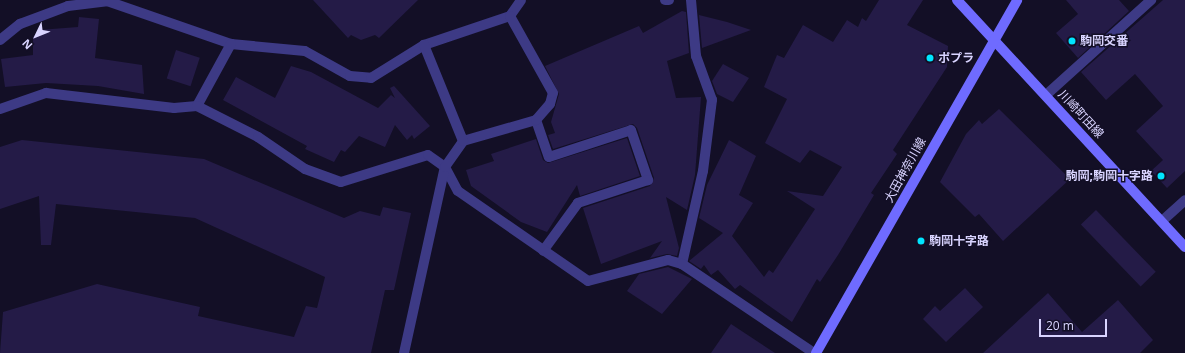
<!DOCTYPE html>
<html>
<head>
<meta charset="utf-8">
<style>
  body { margin:0 }
  #map { position:relative; width:1185px; height:353px; overflow:hidden; background:#130f26; font-family:"Open Sans","Noto Sans JP",sans-serif }
  div>[style] { position:absolute }
  .building>* { inset:0; background:#241b47; transform-origin:0 0 }
  .lane>* { height:10px; margin:-5px; padding:0 5px; transform-origin:5px; border-radius:5px; background:#3d3a85 }
  .street>* { height:10px; margin:-5px; padding:0 5px; transform-origin:5px; border-radius:5px; background:#3d3a85 }
  .secondary>* { height:10px; margin:-5px; padding:0 5px; transform-origin:5px; border-radius:5px; background:#6f6bff }
  .dots>* { width:11px; height:11px; translate:-50% -50%; box-sizing:border-box; border:2px solid #130f26; border-radius:50% }
  span { translate:-50% -50%; white-space:nowrap; text-align:center; line-height:1.15; -webkit-text-stroke:3px #130f26; paint-order:stroke }
  .poi-label { font-size:12px; color:#d9d4ff; font-weight:700 }
  .left { translate:0 -50%; text-align:left }
  .right { translate:-100% -50%; text-align:right }
  .street-label { font-size:12px; color:#d9d4ff }
  .north { position:absolute; left:16px; top:16px; width:40px; height:40px; -webkit-text-stroke:3px #130f26; paint-order:stroke; rotate:227deg; font-size:11px; font-weight:700; line-height:16px; text-align:center; color:#d9d4ff }
  .north::after { content:''; display:block; margin:auto; width:14px; height:18px; background:#d9d4ff; clip-path:polygon(50% 0,100% 100%,50% 72%,0 100%) }
  .scale { position:absolute; left:1039px; top:319px; width:68px; height:18px; box-sizing:border-box; border:2px solid #d9d4ff; border-top:0; padding-left:5px; font-size:12px; line-height:14px; white-space:nowrap; color:#d9d4ff; -webkit-text-stroke:3px #130f26; paint-order:stroke }
</style>
</head>
<body>
<div id="map">
  <div class="building">
    <i style="clip-path:polygon(313px 0,418px 0,379px 38px,375px 35px,361px 40px,351px 35px,348px 38px)"></i>
    <i style="clip-path:polygon(879px 0,923px 0,907px 25px,948px 46px,947px 67px,893px 150px,897px 154px,871px 193px,874px 195px,838px 255px,820px 282px,817px 279px,792px 322px,740px 285px,735px 289px,718px 270px,711px 275px,704px 265px,701px 269px,689px 261px,723px 233px,699px 218px,707px 185px,729px 140px,756px 156px,739px 195px,753px 203px,732px 236px,764px 277px,769px 270px,773px 273px,815px 209px,787px 191px,823px 196px,842px 167px,810px 150px,800px 163px,765px 143px,787px 99px,764px 87px,777px 55px,784px 58px,803px 25px,833px 42px,847px 20px,858px 27px,862px 18px,866px 21px)"></i>
    <i style="clip-path:polygon(1066px 0,1119px 0,1129px 11px,1078px 58px,1056px 33px,1078px 14px)"></i>
    <i style="clip-path:polygon(1163px 0,1185px 0,1185px 171px,1167px 188px,1151px 171px,1163px 160px,1136px 131px,1163px 106px,1135px 74px,1106px 100px,1081px 72px)"></i>
    <i style="clip-path:polygon(682px 11px,686px 12px,689px 53px,667px 61px,676px 98px,701px 97px,695px 175px,687px 210px,666px 197px,679px 248px,677px 256px,667px 254px,650px 258px,662px 241px,601px 264px,583px 208px,650px 186px,654px 178px,637px 128px,633px 124px,553px 149px,548px 135px,555px 133px,551px 122px,559px 94px,545px 66px,639px 26px,643px 33px)"></i>
    <i style="clip-path:polygon(699px 15px,727px 22px,751px 30px,702px 48px)"></i>
    <i style="clip-path:polygon(79px 17px,99px 19px,95px 58px,142px 65px,144px 94px,98px 86px,46px 83px,5px 87px,1px 59px,33px 55px,33px 37px,39px 30px,78px 27px)"></i>
    <i style="left:176px;top:50px;width:25px;height:30px;rotate:18deg"></i>
    <i style="clip-path:polygon(723px 64px,749px 78px,733px 102px,717px 94px,712px 81px)"></i>
    <i style="clip-path:polygon(291px 66px,311px 72px,378px 108px,391px 95px,395px 98px,390px 88px,394px 86px,430px 126px,414px 139px,412px 135px,407px 140px,395px 125px,385px 147px,359px 136px,345px 152px,341px 150px,334px 162px,305px 149px,307px 146px,223px 100px,236px 77px,275px 98px)"></i>
    <i style="clip-path:polygon(999px 109px,1070px 179px,1003px 241px,979px 214px,975px 217px,940px 182px,966px 134px,979px 120px,982px 124px)"></i>
    <i style="clip-path:polygon(627px 138px,640px 176px,580px 196px,577px 185px,547px 232px,521px 222px,471px 186px,466px 170px,494px 161px,491px 154px,536px 139px,543px 160px,548px 163px)"></i>
    <i style="clip-path:polygon(22px 140px,204px 159px,344px 218px,360px 211px,380px 216px,383px 207px,411px 213px,394px 290px,385px 290px,371px 353px,0 353px,3px 312px,97px 284px,200px 307px,198px 316px,294px 337px,306px 306px,317px 308px,325px 277px,195px 218px,56px 204px,51px 245px,41px 245px,39px 196px,0 209px,0 147px)"></i>
    <i style="left:1096px;top:210px;width:86px;height:21px;rotate:46deg"></i>
    <i style="clip-path:polygon(668px 267px,692px 279px,662px 314px,627px 291px,639px 274px)"></i>
    <i style="clip-path:polygon(965px 288px,983px 307px,946px 342px,923px 319px,935px 306px,940px 311px)"></i>
    <i style="clip-path:polygon(1048px 293px,1082px 332px,1118px 300px,1153px 340px,1140px 353px,983px 353px)"></i>
    <i style="clip-path:polygon(731px 324px,775px 353px,711px 353px)"></i>
  </div>
  <div class="lane">
    <i style="left:1046px;top:95px;width:142px;rotate:-42.1deg"></i>
    <i style="left:536px;top:120px;width:39px;rotate:71deg"></i>
    <i style="left:549px;top:157px;width:86px;rotate:-18.2deg"></i>
    <i style="left:631px;top:130px;width:53px;rotate:71.2deg"></i>
    <i style="left:648px;top:180px;width:74px;rotate:161.8deg"></i>
    <i style="left:578px;top:203px;width:59px;rotate:126.1deg"></i>
    <i style="left:682px;top:264px;width:95px;rotate:-77.3deg"></i>
    <i style="left:703px;top:171px;width:72px;rotate:-82.8deg"></i>
    <i style="left:712px;top:100px;width:47px;rotate:-110deg"></i>
    <i style="left:696px;top:56px;width:56px;rotate:-95.1deg"></i>
  </div>
  <div class="street">
    <i style="left:665px;top:0;width:4px"></i>
    <i style="left:0;top:40px;width:26px;rotate:-39deg"></i>
    <i style="left:20px;top:24px;width:51px;rotate:-20.6deg"></i>
    <i style="left:68px;top:6px;width:39px;rotate:-7deg"></i>
    <i style="left:107px;top:1px;width:131px;rotate:19.1deg"></i>
    <i style="left:231px;top:44px;width:74px;rotate:5.4deg"></i>
    <i style="left:305px;top:51px;width:51px;rotate:29.1deg"></i>
    <i style="left:350px;top:76px;width:21px;rotate:5deg"></i>
    <i style="left:371px;top:78px;width:62px;rotate:-31.9deg"></i>
    <i style="left:424px;top:45px;width:91px;rotate:-18.6deg"></i>
    <i style="left:510px;top:16px;width:19px;rotate:-55deg"></i>
    <i style="left:197px;top:106px;width:71px;rotate:-61.3deg"></i>
    <i style="left:0;top:109px;width:49px;rotate:-19.2deg"></i>
    <i style="left:46px;top:93px;width:129px;rotate:6.7deg"></i>
    <i style="left:174px;top:108px;width:23px;rotate:-5deg"></i>
    <i style="left:197px;top:106px;width:68px;rotate:26.9deg"></i>
    <i style="left:258px;top:137px;width:57px;rotate:34.2deg"></i>
    <i style="left:305px;top:169px;width:38px;rotate:20deg"></i>
    <i style="left:341px;top:182px;width:91px;rotate:-17.2deg"></i>
    <i style="left:428px;top:155px;width:21px;rotate:35deg"></i>
    <i style="left:445px;top:167px;width:27px;rotate:62deg"></i>
    <i style="left:458px;top:191px;width:158px;rotate:34.7deg"></i>
    <i style="left:588px;top:281px;width:83px;rotate:-14.7deg"></i>
    <i style="left:668px;top:260px;width:15px;rotate:16deg"></i>
    <i style="left:682px;top:264px;width:159px;rotate:34deg"></i>
    <i style="left:463px;top:141px;width:76px;rotate:-16deg"></i>
    <i style="left:536px;top:120px;width:21px;rotate:-49deg"></i>
    <i style="left:550px;top:104px;width:11px;rotate:-75deg"></i>
    <i style="left:553px;top:93px;width:88px;rotate:-119.2deg"></i>
    <i style="left:1162px;top:221px;width:31px;rotate:-42deg"></i>
    <i style="left:404px;top:353px;width:190px;rotate:-77.6deg"></i>
    <i style="left:445px;top:167px;width:32px;rotate:-55deg"></i>
    <i style="left:463px;top:141px;width:104px;rotate:-112.1deg"></i>
  </div>
  <div class="secondary">
    <i style="left:957px;top:0;width:336px;rotate:47.3deg"></i>
    <i style="left:816px;top:353px;width:406px;rotate:-60.3deg"></i>
  </div>
  <div class="dots">
    <i style="left:1072px;top:41px;background:#00e5ff"></i>
    <i style="left:930px;top:58px;background:#00e5ff"></i>
    <i style="left:1161px;top:176px;background:#00e5ff"></i>
    <i style="left:921px;top:241px;background:#00e5ff"></i>
  </div>
  <div class="poi-label">
    <span class="left" style="left:1080px;top:41px">駒岡交番</span>
    <span class="left" style="left:938px;top:58px">ポプラ</span>
    <span class="right" style="left:1153px;top:176px">駒岡;駒岡十字路</span>
    <span class="left" style="left:929px;top:241px">駒岡十字路</span>
  </div>
  <div class="street-label">
    <span style="left:1081px;top:114px;rotate:47deg">川崎町田線</span>
    <span style="left:905px;top:170px;rotate:-61deg">大田神奈川線</span>
  </div>
  <div class="north">N</div>
  <div class="scale">20 m</div>
</div>
</body>
</html>
